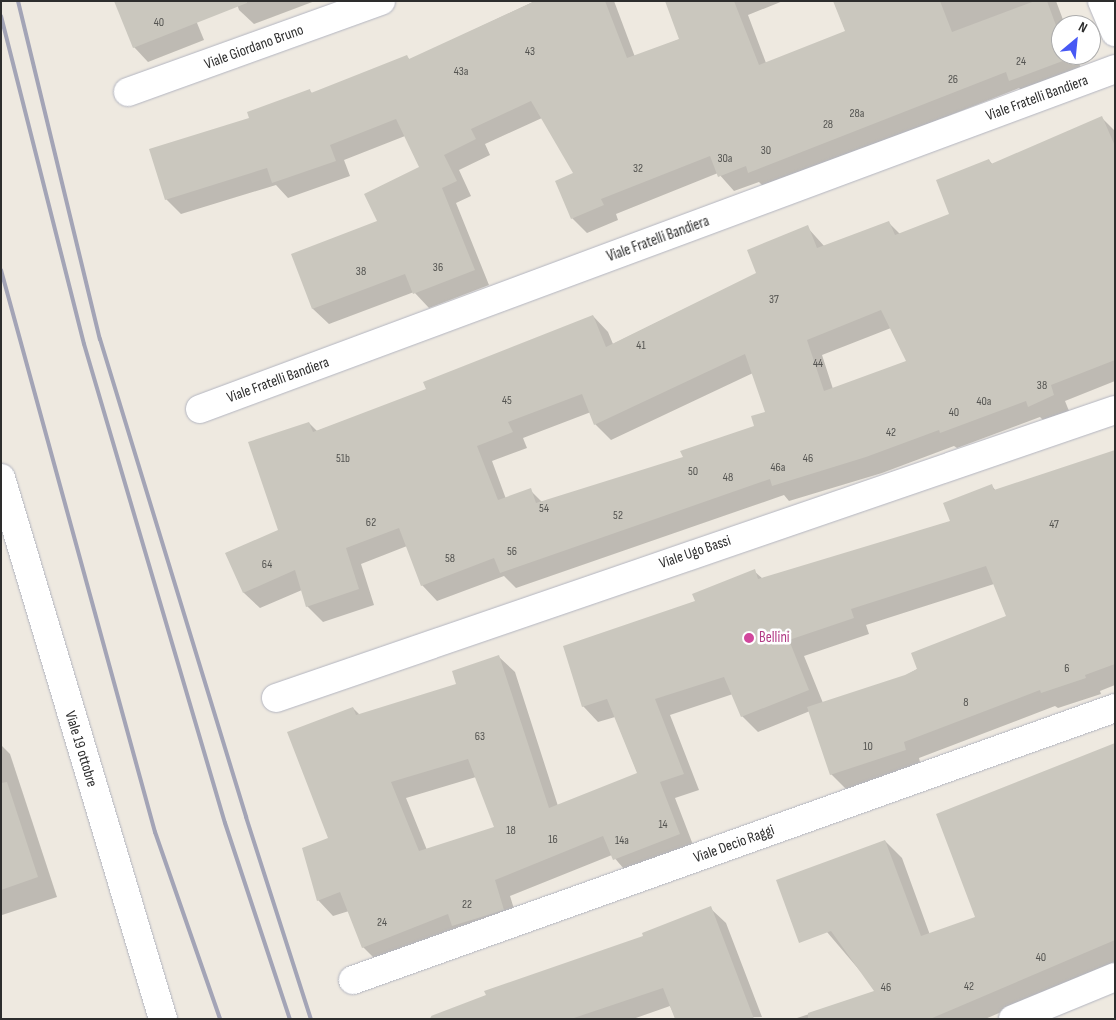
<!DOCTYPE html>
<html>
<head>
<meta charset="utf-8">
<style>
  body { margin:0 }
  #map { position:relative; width:1116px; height:1020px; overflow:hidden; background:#eee9e0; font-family:"Sofia Sans Condensed",sans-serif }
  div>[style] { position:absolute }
  .shadow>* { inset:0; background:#0003 }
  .building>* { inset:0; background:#cac7be }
  .roads { filter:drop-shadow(0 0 1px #b3b5c0) drop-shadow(0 0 1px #b3b5c0) }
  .minor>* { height:28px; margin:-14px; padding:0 14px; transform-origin:14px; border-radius:14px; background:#fff }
  .rail>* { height:4px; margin:-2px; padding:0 2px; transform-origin:2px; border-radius:2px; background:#a3a4b6 }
  .dots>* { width:14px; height:14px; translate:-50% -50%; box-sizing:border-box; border:2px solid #fff; border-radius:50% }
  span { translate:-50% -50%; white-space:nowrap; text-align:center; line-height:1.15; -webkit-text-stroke:5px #fff; paint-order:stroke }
  .number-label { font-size:12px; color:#545451 }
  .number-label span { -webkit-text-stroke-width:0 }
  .street-label { font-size:15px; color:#2d2d2d }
  .hotel-label { font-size:15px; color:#b23c85 }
  .left { translate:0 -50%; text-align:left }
  .frame { position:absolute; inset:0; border:2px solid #2d2d2d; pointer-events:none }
  .north { position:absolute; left:1051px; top:15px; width:50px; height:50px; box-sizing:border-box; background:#fff; border:1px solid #ababab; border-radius:50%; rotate:28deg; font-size:14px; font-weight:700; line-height:20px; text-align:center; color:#2d2d2d }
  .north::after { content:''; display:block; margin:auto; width:18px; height:22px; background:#4758f4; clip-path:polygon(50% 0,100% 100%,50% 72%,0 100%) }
</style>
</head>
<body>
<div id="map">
  <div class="shadow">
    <i style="clip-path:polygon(188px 1px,204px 40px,148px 62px,134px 47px)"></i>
    <i style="clip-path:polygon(236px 1px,315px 1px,254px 24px,239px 10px)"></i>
    <i style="clip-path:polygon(535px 1px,614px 1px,635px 57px,680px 39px,666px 1px,783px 1px,748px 15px,766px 63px,846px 32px,834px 1px,1056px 1px,1065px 25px,1061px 25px,1061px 55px,1076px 55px,1083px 74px,1026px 95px,1019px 88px,765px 188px,759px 182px,734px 191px,718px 173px,616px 214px,618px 220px,587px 233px,572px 218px,575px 173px,542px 118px,485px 144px,490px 155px,459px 170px,471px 196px,456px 203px,489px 285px,429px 308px,414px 292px,329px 324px,313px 309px,293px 255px,379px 221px,421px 168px,405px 136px,344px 160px,350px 176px,288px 198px,276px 185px,181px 214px,166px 199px,251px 119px,310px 91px,313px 94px,407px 57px,410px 60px)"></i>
    <i style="clip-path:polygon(evenodd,1102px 118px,1115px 131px,1115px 381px,1065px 401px,1069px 411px,1045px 422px,1040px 417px,957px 448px,954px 446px,882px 473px,789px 501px,784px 495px,516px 588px,504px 576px,437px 601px,422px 585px,407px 546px,361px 564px,374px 605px,323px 622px,307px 606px,302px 590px,260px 608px,244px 593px,227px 554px,279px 531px,309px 423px,317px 431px,428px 390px,593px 316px,608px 332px,613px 344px,758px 273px,807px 227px,825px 247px,889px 223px,900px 234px,951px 214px,989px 160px,993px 165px,1102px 118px,891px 328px,908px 361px,833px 389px,822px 355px,891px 328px,1102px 118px,753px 373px,767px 413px,756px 427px,684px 458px,543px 503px,530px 490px,506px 499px,492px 461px,527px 448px,523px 438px,591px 412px,595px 424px,611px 440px,753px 373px)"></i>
    <i style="clip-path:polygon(evenodd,1115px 451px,1115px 685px,1100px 691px,1101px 694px,1058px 708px,1055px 706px,919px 758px,921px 766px,847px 790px,831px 774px,810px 711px,758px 732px,742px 716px,733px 694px,670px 715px,699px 790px,675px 798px,695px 850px,630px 876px,612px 855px,510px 896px,519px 925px,379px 963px,363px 947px,349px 911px,333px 916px,318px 900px,353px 708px,360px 715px,458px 685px,499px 657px,515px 672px,558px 806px,638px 774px,615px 717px,598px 722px,583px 706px,697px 602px,754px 571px,763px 579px,952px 521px,992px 486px,996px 491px,1115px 451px,994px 584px,1008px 617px,905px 676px,823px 703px,804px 656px,869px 634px,866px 625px,994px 584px,1115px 451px,476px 777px,496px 827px,427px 850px,406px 798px,476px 777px)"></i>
    <i style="clip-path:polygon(1px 745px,10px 754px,57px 897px,2px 915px)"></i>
    <i style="clip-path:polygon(1115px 748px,1115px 964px,985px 1019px,901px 1019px,827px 932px,885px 841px,902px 858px,930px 935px,977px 918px)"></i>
    <i style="clip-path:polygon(710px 908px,726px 923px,762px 1017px,676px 1019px,670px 1006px,633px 1019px,427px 1019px,645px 936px)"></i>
    <i style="clip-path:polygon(843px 1003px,858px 1019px,794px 1019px)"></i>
  </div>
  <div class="building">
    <i style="clip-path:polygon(114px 1px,247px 1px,247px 3px,133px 48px)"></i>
    <i style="clip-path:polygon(535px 1px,605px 1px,627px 58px,679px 39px,665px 1px,734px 1px,759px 65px,845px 31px,833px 1px,940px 1px,952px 32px,1035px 1px,1047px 1px,1061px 39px,1061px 55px,1067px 55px,1068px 59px,1009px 81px,1006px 72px,748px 173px,746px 166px,718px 177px,710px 156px,601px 199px,604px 205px,571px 219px,555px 181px,573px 173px,531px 101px,471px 129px,476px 139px,444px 155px,457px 181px,442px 188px,475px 270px,413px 294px,405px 274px,312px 309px,291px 254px,377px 221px,364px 194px,419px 167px,396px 119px,330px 145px,336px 161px,272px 183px,267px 168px,165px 200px,149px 149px,249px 118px,247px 112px,310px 89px,311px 93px,407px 55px,409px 59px)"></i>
    <i style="clip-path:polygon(evenodd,1102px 116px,1115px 146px,1115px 360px,1051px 385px,1054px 395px,1028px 407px,1026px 401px,940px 433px,939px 430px,866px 457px,772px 486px,770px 479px,500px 573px,494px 558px,421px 586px,399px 528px,346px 548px,359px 589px,306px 607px,295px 570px,243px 593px,225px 553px,278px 530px,248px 442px,309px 422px,313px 432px,426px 389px,423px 382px,593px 315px,606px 347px,756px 273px,747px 250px,808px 225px,817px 248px,889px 221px,895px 235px,949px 214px,936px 180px,989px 159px,991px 164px,1102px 116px,881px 310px,906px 361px,824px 391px,807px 340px,881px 310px,1102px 116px,745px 354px,765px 412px,751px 416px,754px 426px,680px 451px,683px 457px,536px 503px,531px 488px,498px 500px,477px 446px,513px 432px,508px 422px,582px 394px,594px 425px,745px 354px)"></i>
    <i style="clip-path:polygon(evenodd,1115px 450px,1115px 664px,1085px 675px,1086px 678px,1041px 693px,1040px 690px,904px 742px,906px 750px,830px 775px,807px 707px,905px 675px,917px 669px,911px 653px,1006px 616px,986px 566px,851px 609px,854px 618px,789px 640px,809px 690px,741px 717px,724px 677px,655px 699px,684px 774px,660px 782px,680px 834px,613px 860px,603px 836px,495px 880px,504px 910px,452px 926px,448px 914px,362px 948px,340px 892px,317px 901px,302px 848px,328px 838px,287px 732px,353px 707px,356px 715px,456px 684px,452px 671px,499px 655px,549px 808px,637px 773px,607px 699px,582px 707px,563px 646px,695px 601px,692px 594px,755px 569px,758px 579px,950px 521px,943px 503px,992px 484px,994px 490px,1115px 450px,468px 759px,494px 827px,419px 851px,391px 782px,468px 759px)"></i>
    <i style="clip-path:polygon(1115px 743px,1115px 940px,930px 1019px,808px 1019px,808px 1013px,874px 991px,831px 931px,799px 943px,776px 880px,885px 840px,921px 936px,975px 917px,936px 814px)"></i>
    <i style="clip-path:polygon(7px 782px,38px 877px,1px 890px,1px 783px)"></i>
    <i style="clip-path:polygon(711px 906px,754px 1019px,675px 1019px,663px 988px,571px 1019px,432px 1019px,431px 1016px,486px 995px,484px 991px,643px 936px,642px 933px)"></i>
  </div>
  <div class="roads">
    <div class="minor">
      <i style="left:1102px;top:1px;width:34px;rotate:67deg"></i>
      <i style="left:128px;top:92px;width:269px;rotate:-19.8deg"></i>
      <i style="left:200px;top:409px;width:976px;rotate:-20.38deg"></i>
      <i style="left:1px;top:478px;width:565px;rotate:73.33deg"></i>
      <i style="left:276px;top:698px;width:887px;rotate:-18.95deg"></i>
      <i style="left:353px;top:980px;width:809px;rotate:-19.64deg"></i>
      <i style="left:1013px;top:1019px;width:110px;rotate:-22.4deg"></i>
    </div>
  </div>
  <div class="rail">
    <i style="left:18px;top:1px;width:348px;rotate:76.4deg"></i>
    <i style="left:100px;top:339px;width:500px;rotate:73deg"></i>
    <i style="left:246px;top:817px;width:212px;rotate:72.2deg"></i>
    <i style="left:1px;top:16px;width:338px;rotate:75.8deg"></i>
    <i style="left:84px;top:344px;width:499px;rotate:73.6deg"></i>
    <i style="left:225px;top:823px;width:206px;rotate:71.7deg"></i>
    <i style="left:1px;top:270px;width:583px;rotate:74.68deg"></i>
    <i style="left:155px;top:832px;width:198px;rotate:70.8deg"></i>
  </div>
  <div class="dots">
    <i style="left:749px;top:638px;background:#d1479c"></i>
  </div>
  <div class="number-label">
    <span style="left:159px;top:23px">40</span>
    <span style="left:530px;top:52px">43</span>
    <span style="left:1021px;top:62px">24</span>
    <span style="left:461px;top:72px">43a</span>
    <span style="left:953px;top:80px">26</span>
    <span style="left:857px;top:114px">28a</span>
    <span style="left:828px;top:125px">28</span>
    <span style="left:766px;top:151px">30</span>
    <span style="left:725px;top:159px">30a</span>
    <span style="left:638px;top:169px">32</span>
    <span style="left:438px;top:268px">36</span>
    <span style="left:361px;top:272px">38</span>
    <span style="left:774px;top:300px">37</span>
    <span style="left:641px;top:346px">41</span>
    <span style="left:818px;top:364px">44</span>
    <span style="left:1042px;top:386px">38</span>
    <span style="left:507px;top:401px">45</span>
    <span style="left:984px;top:402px">40a</span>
    <span style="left:954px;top:413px">40</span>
    <span style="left:891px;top:433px">42</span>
    <span style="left:343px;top:459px">51b</span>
    <span style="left:808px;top:459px">46</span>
    <span style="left:778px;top:468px">46a</span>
    <span style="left:693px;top:472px">50</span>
    <span style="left:728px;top:478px">48</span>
    <span style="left:544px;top:509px">54</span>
    <span style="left:618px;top:516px">52</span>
    <span style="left:371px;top:523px">62</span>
    <span style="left:1054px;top:525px">47</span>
    <span style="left:512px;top:552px">56</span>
    <span style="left:450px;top:559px">58</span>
    <span style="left:267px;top:565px">64</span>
    <span style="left:1067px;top:669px">6</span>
    <span style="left:966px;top:703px">8</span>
    <span style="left:480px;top:737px">63</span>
    <span style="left:868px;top:747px">10</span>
    <span style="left:663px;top:825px">14</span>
    <span style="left:511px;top:831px">18</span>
    <span style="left:553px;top:840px">16</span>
    <span style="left:622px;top:841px">14a</span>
    <span style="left:467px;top:905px">22</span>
    <span style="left:382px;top:923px">24</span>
    <span style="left:1041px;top:958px">40</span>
    <span style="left:969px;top:987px">42</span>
    <span style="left:886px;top:988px">46</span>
  </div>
  <div class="street-label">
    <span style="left:254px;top:47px;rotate:-20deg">Viale Giordano Bruno</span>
    <span style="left:1037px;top:98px;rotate:-20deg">Viale Fratelli Bandiera</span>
    <span style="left:658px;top:239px;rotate:-20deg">Viale Fratelli Bandiera</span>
    <span style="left:278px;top:380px;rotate:-20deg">Viale Fratelli Bandiera</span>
    <span style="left:695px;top:552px;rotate:-19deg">Viale Ugo Bassi</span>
    <span style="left:81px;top:749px;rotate:73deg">Viale 19 ottobre</span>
    <span style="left:734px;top:844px;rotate:-20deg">Viale Decio Raggi</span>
  </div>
  <div class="hotel-label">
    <span class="left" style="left:759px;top:638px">Bellini</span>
  </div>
  <div class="frame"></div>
  <div class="north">N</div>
</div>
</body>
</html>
